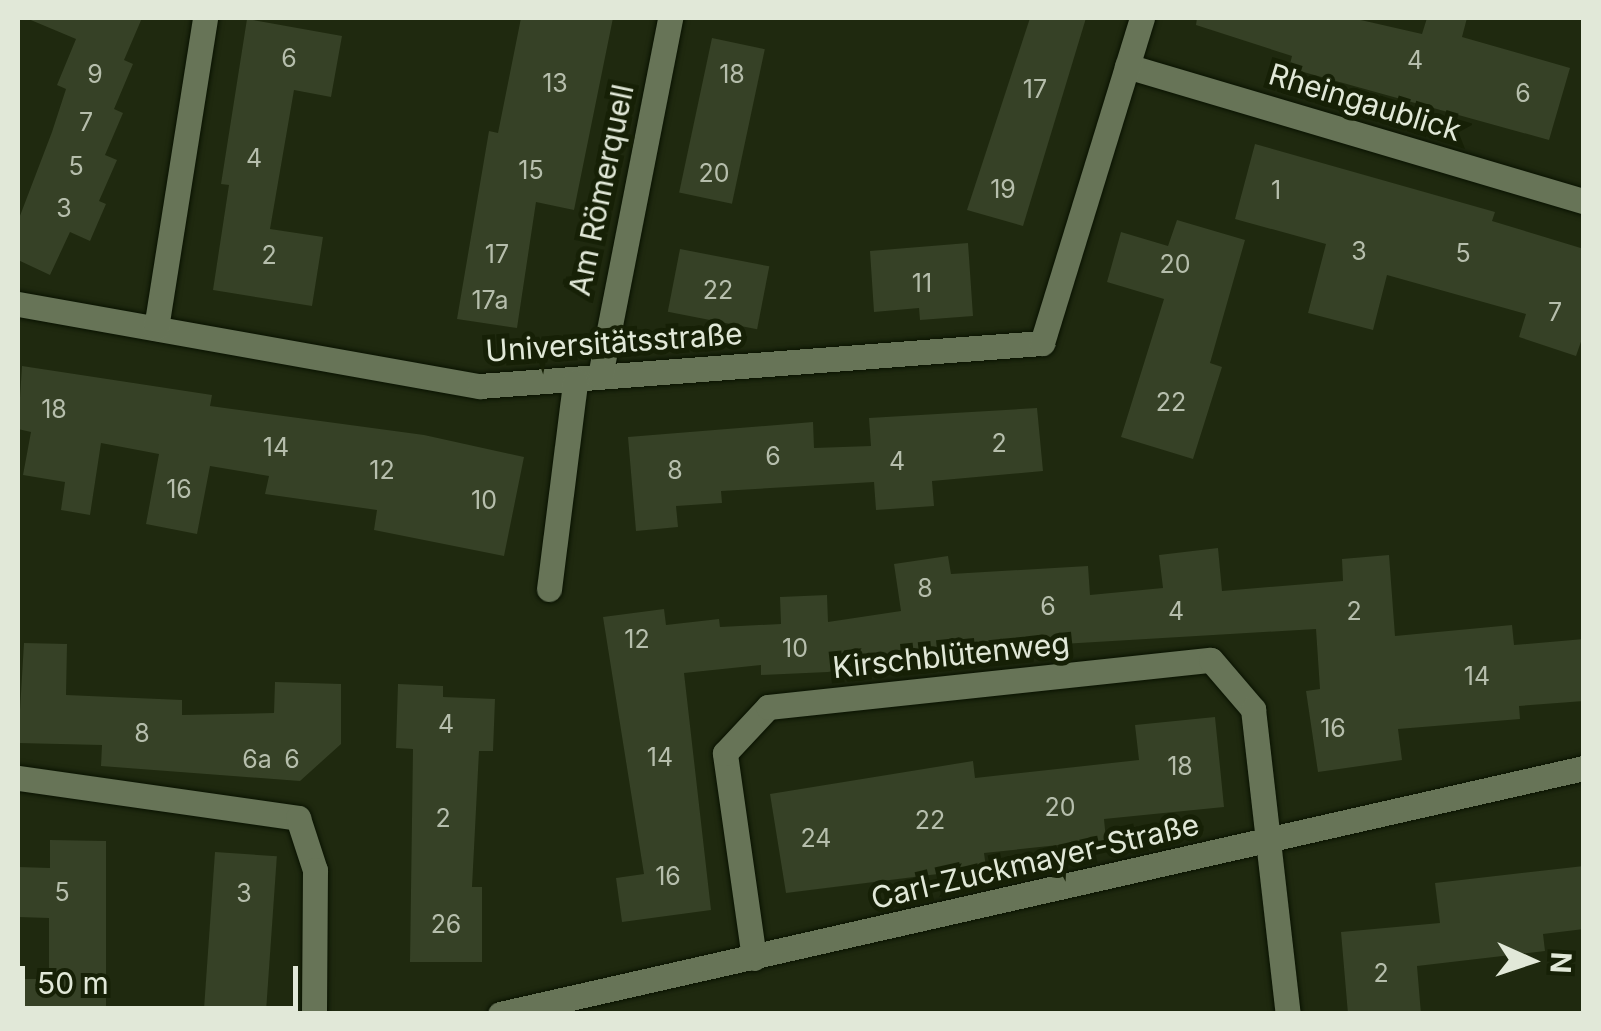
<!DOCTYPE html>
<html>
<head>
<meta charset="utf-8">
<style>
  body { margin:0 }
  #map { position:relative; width:1601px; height:1031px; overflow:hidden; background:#1f290f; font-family:Inter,sans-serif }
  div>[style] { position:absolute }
  .building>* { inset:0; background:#364126; transform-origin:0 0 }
  .roads { filter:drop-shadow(0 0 2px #091200) drop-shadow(0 0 2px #091200) }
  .minor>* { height:25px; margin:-12.5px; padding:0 12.5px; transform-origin:12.5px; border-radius:12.5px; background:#677457 }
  span { translate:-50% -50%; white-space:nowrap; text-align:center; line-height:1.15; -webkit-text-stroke:10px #162006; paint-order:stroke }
  .number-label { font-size:25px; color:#b6beac }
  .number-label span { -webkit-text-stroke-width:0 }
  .street-label { font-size:30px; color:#e1e8d8 }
  .frame { position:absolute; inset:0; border:20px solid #e1e8d8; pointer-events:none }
  .north { position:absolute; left:1481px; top:911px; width:100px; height:100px; -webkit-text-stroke:8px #162006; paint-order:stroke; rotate:93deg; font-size:28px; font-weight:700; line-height:40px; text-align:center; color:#e1e8d8 }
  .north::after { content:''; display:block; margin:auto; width:35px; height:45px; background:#e1e8d8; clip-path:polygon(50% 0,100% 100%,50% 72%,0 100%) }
  .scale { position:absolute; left:20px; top:966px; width:278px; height:45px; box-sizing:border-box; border:5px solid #e1e8d8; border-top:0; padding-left:12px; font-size:30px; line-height:35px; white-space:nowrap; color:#e1e8d8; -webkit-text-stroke:8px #162006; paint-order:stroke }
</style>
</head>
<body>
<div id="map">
  <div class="building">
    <i style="clip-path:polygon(26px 18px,142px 18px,124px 60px,133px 64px,114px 109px,123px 113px,105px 155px,117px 160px,99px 201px,106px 204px,90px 241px,70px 232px,50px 275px,18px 260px,18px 221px,52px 132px,66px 89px,57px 85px,76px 39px)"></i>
    <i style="clip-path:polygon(521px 18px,613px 18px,574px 210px,536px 202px,517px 328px,457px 319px,489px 131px,498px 133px)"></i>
    <i style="clip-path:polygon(1030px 18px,1086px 18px,1023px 226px,967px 210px)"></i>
    <i style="clip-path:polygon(1197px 18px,1352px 18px,1422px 34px,1427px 18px,1467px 18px,1462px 37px,1570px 68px,1549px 140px,1289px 68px,1292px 56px,1196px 25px)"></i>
    <i style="clip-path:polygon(247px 19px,342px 36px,331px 97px,294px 90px,270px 229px,323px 237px,312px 306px,213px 290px,229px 185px,221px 184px)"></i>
    <i style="left:712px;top:38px;width:54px;height:158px;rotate:12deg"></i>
    <i style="clip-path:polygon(1255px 144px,1495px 212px,1492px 221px,1584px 249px,1584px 333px,1576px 356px,1519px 337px,1526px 314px,1387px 275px,1373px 330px,1308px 313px,1326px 244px,1235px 219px)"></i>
    <i style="clip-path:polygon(1177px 220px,1245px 240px,1210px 363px,1222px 367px,1193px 459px,1121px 437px,1164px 299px,1107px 282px,1121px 232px,1168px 246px)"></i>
    <i style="clip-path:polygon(968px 243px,973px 316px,920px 320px,919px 308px,874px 312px,870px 251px)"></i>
    <i style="left:680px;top:249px;width:91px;height:64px;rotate:11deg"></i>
    <i style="clip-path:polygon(22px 366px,212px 395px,210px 406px,424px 435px,524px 457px,504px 556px,374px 530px,377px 510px,265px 494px,269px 476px,210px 466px,197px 534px,146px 524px,159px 454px,101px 443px,90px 515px,61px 510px,65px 482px,23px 475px,31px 432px,18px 429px)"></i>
    <i style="clip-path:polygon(1037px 408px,1043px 471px,932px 481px,934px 506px,876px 510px,874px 482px,721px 491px,722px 503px,676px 506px,678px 527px,636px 531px,628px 437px,813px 422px,814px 448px,871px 446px,869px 418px)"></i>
    <i style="clip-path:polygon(1218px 548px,1222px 591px,1343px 581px,1342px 559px,1389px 555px,1395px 636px,1512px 625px,1514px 645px,1584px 639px,1584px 701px,1519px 706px,1520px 719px,1398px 729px,1402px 760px,1318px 772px,1306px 691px,1320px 689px,1316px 629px,961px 650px,828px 672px,761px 675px,761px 665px,684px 673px,711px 910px,622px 922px,616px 878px,644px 874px,603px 617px,664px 609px,666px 625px,719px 619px,720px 627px,781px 624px,780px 597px,827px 595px,828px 622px,901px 611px,894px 564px,948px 556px,951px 574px,1088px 566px,1090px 595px,1163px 588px,1159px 555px)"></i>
    <i style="clip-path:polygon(24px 643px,67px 644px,66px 695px,182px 700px,182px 715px,274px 713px,275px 682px,341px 684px,341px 744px,300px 781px,101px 766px,102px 745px,18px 743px)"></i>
    <i style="clip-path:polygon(398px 684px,443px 686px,443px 697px,495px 699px,493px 751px,479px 751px,472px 887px,482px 887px,482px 962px,410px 962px,413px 749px,396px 748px)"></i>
    <i style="clip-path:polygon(1215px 717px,1224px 807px,1104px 819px,1106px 840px,984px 853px,986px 868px,786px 893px,770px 794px,973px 761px,975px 778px,1139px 760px,1135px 725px)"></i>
    <i style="clip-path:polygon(50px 840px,106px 841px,106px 1014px,18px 1014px,18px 979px,49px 979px,49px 918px,18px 917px,18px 867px,50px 868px)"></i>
    <i style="left:215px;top:852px;width:62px;height:155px;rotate:4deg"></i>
    <i style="clip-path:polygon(1584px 866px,1584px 929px,1543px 934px,1545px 951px,1417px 966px,1421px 1014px,1348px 1014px,1341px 932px,1440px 923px,1435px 883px)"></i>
  </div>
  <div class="roads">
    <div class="minor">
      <i style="left:1127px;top:66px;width:477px;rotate:16.5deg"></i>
      <i style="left:18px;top:304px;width:469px;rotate:10.1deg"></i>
      <i style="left:480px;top:386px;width:564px;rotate:-4.38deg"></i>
      <i style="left:1042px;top:343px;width:340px;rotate:-72.9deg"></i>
      <i style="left:156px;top:328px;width:314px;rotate:-81deg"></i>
      <i style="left:600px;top:376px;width:365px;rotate:-78.9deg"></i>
      <i style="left:549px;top:589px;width:209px;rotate:-82.8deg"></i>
      <i style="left:18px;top:778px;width:283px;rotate:8.1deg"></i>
      <i style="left:298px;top:818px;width:55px;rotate:71.9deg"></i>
      <i style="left:315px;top:870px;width:144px;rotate:90.4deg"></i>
      <i style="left:754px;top:958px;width:207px;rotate:-98.1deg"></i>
      <i style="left:725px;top:753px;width:63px;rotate:-46.9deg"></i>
      <i style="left:768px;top:707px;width:445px;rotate:-6.1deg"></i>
      <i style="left:1211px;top:660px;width:65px;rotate:49.4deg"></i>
      <i style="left:1253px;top:709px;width:307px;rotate:83.5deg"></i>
      <i style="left:500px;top:1014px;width:1112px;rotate:-12.79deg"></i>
    </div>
  </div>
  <div class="number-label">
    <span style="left:289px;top:58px">6</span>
    <span style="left:1415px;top:60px">4</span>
    <span style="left:95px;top:74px">9</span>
    <span style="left:732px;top:74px">18</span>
    <span style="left:555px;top:83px">13</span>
    <span style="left:1035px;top:89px">17</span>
    <span style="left:1523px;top:93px">6</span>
    <span style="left:86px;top:122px">7</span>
    <span style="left:254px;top:158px">4</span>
    <span style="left:76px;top:166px">5</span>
    <span style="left:531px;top:170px">15</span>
    <span style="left:714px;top:173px">20</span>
    <span style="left:1003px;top:189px">19</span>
    <span style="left:1276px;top:190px">1</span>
    <span style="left:64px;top:208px">3</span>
    <span style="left:1359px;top:251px">3</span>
    <span style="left:1463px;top:253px">5</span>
    <span style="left:497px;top:254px">17</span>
    <span style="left:269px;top:255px">2</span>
    <span style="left:1175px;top:264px">20</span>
    <span style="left:922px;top:283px">11</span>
    <span style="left:718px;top:290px">22</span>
    <span style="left:490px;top:300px">17a</span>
    <span style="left:1555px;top:312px">7</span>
    <span style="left:1171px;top:402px">22</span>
    <span style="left:54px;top:409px">18</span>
    <span style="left:999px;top:443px">2</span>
    <span style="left:276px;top:447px">14</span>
    <span style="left:773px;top:456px">6</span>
    <span style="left:897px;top:461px">4</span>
    <span style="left:382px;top:470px">12</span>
    <span style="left:675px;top:470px">8</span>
    <span style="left:179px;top:489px">16</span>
    <span style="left:484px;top:500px">10</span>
    <span style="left:925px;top:588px">8</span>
    <span style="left:1048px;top:606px">6</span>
    <span style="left:1176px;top:611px">4</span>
    <span style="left:1354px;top:611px">2</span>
    <span style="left:637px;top:639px">12</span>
    <span style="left:795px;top:648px">10</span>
    <span style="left:1477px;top:676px">14</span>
    <span style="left:446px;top:724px">4</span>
    <span style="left:1333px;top:728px">16</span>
    <span style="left:142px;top:733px">8</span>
    <span style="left:660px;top:757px">14</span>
    <span style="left:257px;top:759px">6a</span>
    <span style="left:292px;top:759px">6</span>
    <span style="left:1180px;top:766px">18</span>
    <span style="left:1060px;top:807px">20</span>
    <span style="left:443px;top:818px">2</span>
    <span style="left:930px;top:820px">22</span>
    <span style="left:816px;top:838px">24</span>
    <span style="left:668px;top:876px">16</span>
    <span style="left:62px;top:892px">5</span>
    <span style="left:244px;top:893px">3</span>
    <span style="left:446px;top:924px">26</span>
    <span style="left:1381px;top:973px">2</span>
  </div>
  <div class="street-label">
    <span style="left:1365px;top:102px;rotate:17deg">Rheingaublick</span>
    <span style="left:601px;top:190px;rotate:-78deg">Am Römerquell</span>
    <span style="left:614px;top:342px;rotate:-4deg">Universitätsstraße</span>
    <span style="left:951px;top:655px;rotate:-6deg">Kirschblütenweg</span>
    <span style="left:1035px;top:861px;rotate:-13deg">Carl-Zuckmayer-Straße</span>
  </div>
  <div class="frame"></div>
  <div class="north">N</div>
  <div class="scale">50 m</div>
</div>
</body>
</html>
